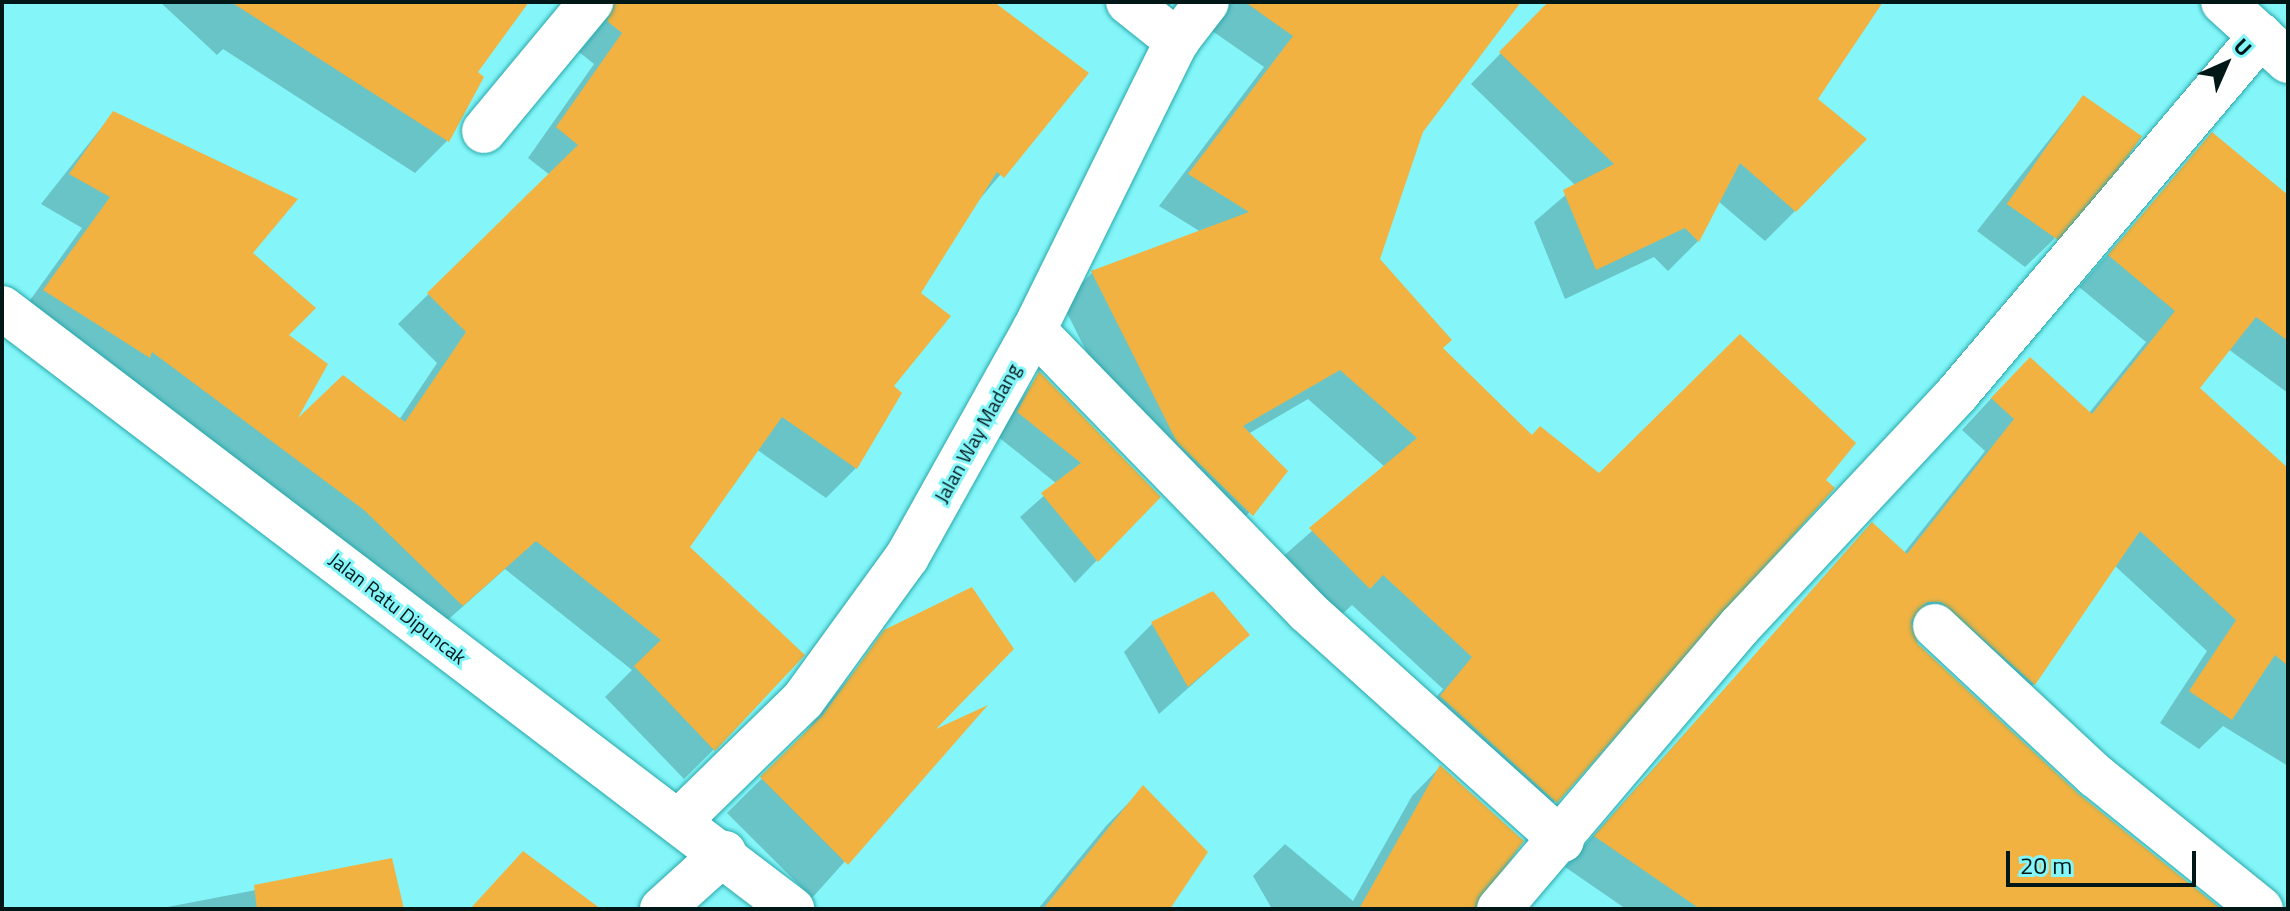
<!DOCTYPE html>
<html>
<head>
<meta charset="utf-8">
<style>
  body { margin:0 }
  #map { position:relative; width:2290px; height:911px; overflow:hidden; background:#84f6f9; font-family:"Titillium Web",sans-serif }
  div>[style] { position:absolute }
  .shadow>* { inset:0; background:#0003 }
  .building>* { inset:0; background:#f1b241; transform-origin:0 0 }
  .roads { filter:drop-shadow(0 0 2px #28a7aa) drop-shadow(0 0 2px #28a7aa) }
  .minor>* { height:44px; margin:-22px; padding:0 22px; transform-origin:22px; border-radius:22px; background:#fff }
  span { translate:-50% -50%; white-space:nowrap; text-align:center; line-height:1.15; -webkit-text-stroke:6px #84f6f9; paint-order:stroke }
  .street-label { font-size:20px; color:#001718 }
  .frame { position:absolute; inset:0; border:4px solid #001718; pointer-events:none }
  .north { position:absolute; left:2186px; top:24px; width:80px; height:80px; -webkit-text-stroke:6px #84f6f9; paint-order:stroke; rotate:45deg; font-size:22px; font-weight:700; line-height:32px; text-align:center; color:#001718 }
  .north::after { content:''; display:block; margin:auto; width:28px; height:36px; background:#001718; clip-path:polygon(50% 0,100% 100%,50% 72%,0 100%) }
  .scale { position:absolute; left:2006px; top:851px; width:190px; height:36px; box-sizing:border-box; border:4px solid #001718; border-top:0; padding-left:10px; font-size:24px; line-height:28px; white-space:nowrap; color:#001718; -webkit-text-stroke:6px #84f6f9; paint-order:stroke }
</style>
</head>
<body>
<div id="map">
  <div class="shadow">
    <i style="clip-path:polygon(160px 2px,526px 2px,475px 73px,482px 78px,447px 141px,415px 173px,223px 49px,217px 55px)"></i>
    <i style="clip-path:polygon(620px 2px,985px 2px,1086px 73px,973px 207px,918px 294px,891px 387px,900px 394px,856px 468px,826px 498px,756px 449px,687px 547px,714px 749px,684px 779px,605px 697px,632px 670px,505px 569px,432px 634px,15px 321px,82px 228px,41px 204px,113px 113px,250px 253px,292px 426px,399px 420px,437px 363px,398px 324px,550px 175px,528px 158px,594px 64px,579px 52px)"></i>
    <i style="clip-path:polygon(1102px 2px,1485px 2px,1421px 131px,1378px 259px,1440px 349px,1555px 801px,1525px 832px,1411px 728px,1443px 689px,1352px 605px,1338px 618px,1280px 559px,1385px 467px,1308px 399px,1248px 434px,1285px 471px,1221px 545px,1147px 472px,1062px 303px,1092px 273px,1201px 232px,1159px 206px,1264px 67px,1172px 3px,1142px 34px)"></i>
    <i style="clip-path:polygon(1550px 2px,1880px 2px,1815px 100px,1795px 211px,1765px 241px,1718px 201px,1698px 241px,1668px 271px,1654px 257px,1565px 299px,1534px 222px,1576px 186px,1471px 84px)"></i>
    <i style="clip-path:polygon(2083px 97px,2054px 239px,2025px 267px,1977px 231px)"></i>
    <i style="clip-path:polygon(2212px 135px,2288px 198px,2288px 393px,2228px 349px,2197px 388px,2288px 470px,2288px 766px,2223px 726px,2199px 749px,2160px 723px,2207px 651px,2114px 565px,2034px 684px,2003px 714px,1913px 634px,1916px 645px,2078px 796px,2222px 909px,1626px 909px,1565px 867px,1872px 525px,1903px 554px,1985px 451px,1962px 430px,1999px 390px,2089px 413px,2146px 342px,2079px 287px)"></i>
    <i style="clip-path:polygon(1039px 374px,1158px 497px,1075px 583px,1020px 517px,1057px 484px,996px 435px)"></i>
    <i style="clip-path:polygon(1152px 624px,1248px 635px,1159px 714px,1124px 652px)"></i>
    <i style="clip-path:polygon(886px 632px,928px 735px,980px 711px,812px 898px,727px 813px,791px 750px)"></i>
    <i style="clip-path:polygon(1440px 767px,1466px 909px,1272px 909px,1253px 876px,1285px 844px,1353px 901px,1412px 796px)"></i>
    <i style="clip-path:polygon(1143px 788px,1168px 909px,1038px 909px,1106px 826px)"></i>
    <i style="clip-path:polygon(391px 864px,402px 909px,157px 909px)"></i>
  </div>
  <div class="building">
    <i style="clip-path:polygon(231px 2px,529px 2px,478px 72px,484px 77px,449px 142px)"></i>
    <i style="clip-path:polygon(615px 2px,994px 2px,1089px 73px,1004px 178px,997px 172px,921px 293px,951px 316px,894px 386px,902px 393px,857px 469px,782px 417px,690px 547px,805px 655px,715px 751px,634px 666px,661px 640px,536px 541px,463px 606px,364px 510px,152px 352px,150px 358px,43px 290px,110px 197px,69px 174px,113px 111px,298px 199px,253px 253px,316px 308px,289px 335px,328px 364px,298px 418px,343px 375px,405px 422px,466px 332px,427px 293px,578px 145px,556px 127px,622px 33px,607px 21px)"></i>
    <i style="clip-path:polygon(1245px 2px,1521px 2px,1423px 132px,1380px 259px,1452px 340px,1443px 348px,1532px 435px,1540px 426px,1599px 473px,1740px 334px,1856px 443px,1826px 480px,1835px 488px,1557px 803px,1440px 696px,1472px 657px,1383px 575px,1370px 589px,1309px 528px,1417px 438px,1340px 370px,1243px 426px,1288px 471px,1253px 516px,1177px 442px,1091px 271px,1249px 212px,1188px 174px,1293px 36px)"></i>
    <i style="clip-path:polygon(1548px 2px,1883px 2px,1818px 99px,1867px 139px,1796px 212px,1740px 163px,1699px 242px,1685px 228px,1596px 270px,1563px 190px,1614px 164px,1499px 52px)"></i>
    <i style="left:2083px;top:95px;width:72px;height:133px;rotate:35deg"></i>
    <i style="clip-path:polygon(2212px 132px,2288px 195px,2288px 341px,2256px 317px,2200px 388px,2288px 468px,2288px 666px,2275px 655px,2232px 720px,2189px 691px,2236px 620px,2140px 531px,2035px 685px,1941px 602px,1927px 602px,1911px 621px,1918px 644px,2079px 794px,2221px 909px,1700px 909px,1594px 836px,1872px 522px,1907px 554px,2014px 419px,1991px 398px,2030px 357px,2092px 414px,2175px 311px,2108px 255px)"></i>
    <i style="clip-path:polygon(1039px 371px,1161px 497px,1098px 562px,1041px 493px,1081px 463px,1017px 412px)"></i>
    <i style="clip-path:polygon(972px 587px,1014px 649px,936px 729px,988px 705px,848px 865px,760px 777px,823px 715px,884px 630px)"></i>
    <i style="clip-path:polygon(1213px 591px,1250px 635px,1188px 687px,1151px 622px)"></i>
    <i style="clip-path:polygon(1440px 765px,1524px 841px,1475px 909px,1359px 909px)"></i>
    <i style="clip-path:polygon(1143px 785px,1208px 852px,1170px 909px,1043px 909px)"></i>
    <i style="clip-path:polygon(523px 851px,601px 909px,470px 909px)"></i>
    <i style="clip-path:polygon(392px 858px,404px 909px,257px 909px,254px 885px)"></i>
  </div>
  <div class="roads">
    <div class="minor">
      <i style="left:1128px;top:2px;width:63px;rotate:38.5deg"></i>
      <i style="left:2223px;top:2px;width:88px;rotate:42.2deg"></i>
      <i style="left:484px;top:131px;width:168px;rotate:-50.3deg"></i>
      <i style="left:2px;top:308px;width:993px;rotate:37.26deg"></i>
      <i style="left:1034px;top:330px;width:392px;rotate:45.8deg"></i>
      <i style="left:1307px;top:611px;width:343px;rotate:42deg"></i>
      <i style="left:1935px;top:626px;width:220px;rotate:43deg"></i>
      <i style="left:2096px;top:776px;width:212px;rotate:38.9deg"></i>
      <i style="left:681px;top:819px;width:170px;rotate:-44.3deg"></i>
      <i style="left:803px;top:700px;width:177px;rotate:-54deg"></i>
      <i style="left:907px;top:557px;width:260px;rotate:-60.8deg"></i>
      <i style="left:1034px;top:330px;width:322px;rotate:-63.7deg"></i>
      <i style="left:1177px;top:41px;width:49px;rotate:-52.4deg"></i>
      <i style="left:662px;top:909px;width:84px;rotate:-42.1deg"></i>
      <i style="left:1499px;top:909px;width:372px;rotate:-49.6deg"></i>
      <i style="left:1740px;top:626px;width:318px;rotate:-46.9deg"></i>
      <i style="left:1957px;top:394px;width:470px;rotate:-49.7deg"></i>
    </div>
  </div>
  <div class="street-label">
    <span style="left:977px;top:433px;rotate:-61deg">Jalan Way Madang</span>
    <span style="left:398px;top:608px;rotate:38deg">Jalan Ratu Dipuncak</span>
  </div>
  <div class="frame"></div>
  <div class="north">U</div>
  <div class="scale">20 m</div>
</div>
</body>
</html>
